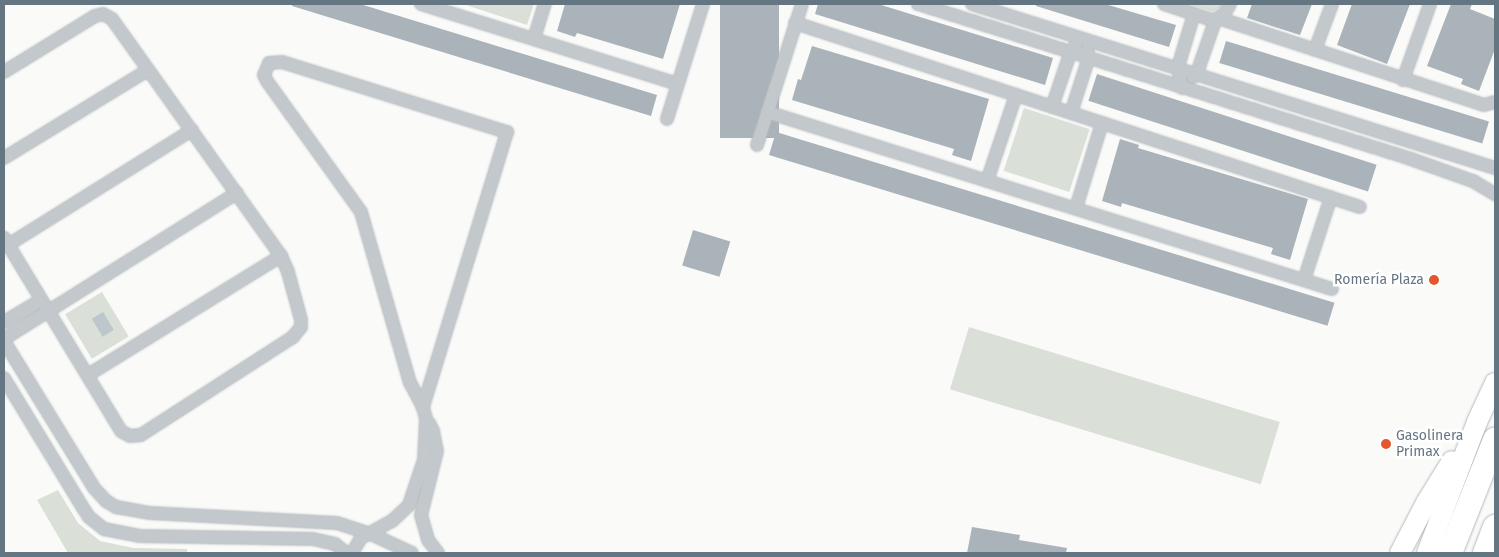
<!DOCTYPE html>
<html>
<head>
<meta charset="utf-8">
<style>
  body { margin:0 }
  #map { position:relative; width:1499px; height:557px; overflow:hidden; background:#fafaf8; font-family:"Fira Sans",sans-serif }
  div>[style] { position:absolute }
  .green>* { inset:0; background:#dadfd7; transform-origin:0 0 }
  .water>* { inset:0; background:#bbc7cb; transform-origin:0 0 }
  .building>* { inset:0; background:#aab3b9; transform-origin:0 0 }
  .roads { filter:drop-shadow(0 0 1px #b5babe) drop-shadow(0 0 1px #b5babe) }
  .street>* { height:12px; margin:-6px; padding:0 6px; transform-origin:6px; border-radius:6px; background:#c3c8cc }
  .primary>* { height:20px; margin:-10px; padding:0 10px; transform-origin:10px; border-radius:10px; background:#fff }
  .highway>* { height:24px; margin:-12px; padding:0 12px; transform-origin:12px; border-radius:12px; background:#fff }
  .dots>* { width:14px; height:14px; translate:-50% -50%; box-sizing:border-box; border:2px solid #fff; border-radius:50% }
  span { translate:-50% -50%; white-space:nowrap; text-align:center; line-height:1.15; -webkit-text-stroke:5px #fff; paint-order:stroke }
  .poi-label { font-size:14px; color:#657683 }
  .right { translate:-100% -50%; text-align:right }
  .left { translate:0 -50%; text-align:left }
  .frame { position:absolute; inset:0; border:5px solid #657683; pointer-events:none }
</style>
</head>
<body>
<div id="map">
  <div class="green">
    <i style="clip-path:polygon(463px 4px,534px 4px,527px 25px)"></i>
    <i style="clip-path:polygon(1188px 4px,1222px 4px,1221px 7px,1213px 12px)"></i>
    <i style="left:1024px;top:108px;width:69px;height:66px;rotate:18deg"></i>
    <i style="left:102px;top:292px;width:52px;height:43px;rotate:59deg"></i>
    <i style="left:969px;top:327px;width:325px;height:65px;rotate:17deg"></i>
    <i style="clip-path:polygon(58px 490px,78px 523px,100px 541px,133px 548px,187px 549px,187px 553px,68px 553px,37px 500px)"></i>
  </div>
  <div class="water">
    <i style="left:103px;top:312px;width:21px;height:13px;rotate:59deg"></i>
  </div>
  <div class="building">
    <i style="clip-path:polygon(292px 4px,360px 4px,657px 95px,651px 116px,292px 6px)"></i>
    <i style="clip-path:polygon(565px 4px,680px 4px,663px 59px,577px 33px,575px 37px,557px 31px)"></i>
    <i style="left:720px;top:4px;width:59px;height:134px"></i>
    <i style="clip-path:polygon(818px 4px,878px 4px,1053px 58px,1045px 85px,815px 14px)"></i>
    <i style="clip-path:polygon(1036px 4px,1105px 4px,1176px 25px,1169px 47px,1036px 6px)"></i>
    <i style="clip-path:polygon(1252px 4px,1312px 4px,1300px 35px,1247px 18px)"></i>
    <i style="clip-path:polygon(1352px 4px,1410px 4px,1387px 64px,1337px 45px)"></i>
    <i style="clip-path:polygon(1451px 4px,1472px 4px,1470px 9px,1495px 19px,1495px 49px,1479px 91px,1461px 84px,1463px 79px,1427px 66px)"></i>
    <i style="left:1226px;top:41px;width:275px;height:23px;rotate:17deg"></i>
    <i style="clip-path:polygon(812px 46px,989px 99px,971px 161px,952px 155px,954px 149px,792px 100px,798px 79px,801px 80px)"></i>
    <i style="left:1097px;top:74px;width:294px;height:28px;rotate:18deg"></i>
    <i style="left:776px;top:132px;width:584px;height:24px;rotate:17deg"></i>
    <i style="clip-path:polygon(1120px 139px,1139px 145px,1138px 148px,1308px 199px,1290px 260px,1271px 254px,1273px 248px,1122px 203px,1121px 207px,1102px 201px)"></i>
    <i style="left:693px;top:230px;width:39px;height:37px;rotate:17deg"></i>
    <i style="clip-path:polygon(972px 527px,1020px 535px,1019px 540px,1067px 548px,1066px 553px,967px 553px)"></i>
  </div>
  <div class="roads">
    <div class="street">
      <i style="left:421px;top:4px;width:269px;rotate:17.3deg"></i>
      <i style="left:918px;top:4px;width:514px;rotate:17.45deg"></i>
      <i style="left:1408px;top:158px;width:69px;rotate:19.5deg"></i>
      <i style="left:1473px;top:181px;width:26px;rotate:31deg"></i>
      <i style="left:972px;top:4px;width:548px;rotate:17.41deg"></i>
      <i style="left:1164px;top:4px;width:54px;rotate:18.4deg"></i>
      <i style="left:1215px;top:21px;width:4px;rotate:-45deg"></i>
      <i style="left:1218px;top:18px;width:280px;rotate:18.1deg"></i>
      <i style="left:1484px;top:105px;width:11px;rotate:-15deg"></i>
      <i style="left:1218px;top:18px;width:9px;rotate:-36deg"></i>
      <i style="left:1225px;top:13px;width:10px;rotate:-61deg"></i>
      <i style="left:795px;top:23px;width:594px;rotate:18.04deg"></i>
      <i style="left:534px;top:39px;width:37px;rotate:-73deg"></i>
      <i style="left:1315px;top:50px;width:49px;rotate:-69.7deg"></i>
      <i style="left:4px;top:72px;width:107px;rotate:-31.6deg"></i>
      <i style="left:95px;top:16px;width:8px;rotate:-14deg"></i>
      <i style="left:103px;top:14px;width:10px;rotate:29deg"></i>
      <i style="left:112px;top:19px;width:291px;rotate:54.5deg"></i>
      <i style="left:281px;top:256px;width:17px;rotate:66deg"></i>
      <i style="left:288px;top:272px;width:50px;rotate:74.8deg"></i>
      <i style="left:301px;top:320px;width:7px;rotate:90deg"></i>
      <i style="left:301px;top:327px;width:13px;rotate:129deg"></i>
      <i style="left:293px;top:337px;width:181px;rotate:147.2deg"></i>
      <i style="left:141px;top:435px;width:11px;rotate:175deg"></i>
      <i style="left:130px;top:436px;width:10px;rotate:-151deg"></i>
      <i style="left:121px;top:431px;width:226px;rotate:-121.2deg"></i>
      <i style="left:1193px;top:77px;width:6px;rotate:-45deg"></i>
      <i style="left:1197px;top:73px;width:55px;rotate:-70.9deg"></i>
      <i style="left:1403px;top:80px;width:81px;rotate:-70.4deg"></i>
      <i style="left:1182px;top:88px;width:21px;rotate:-101deg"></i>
      <i style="left:1178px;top:67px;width:55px;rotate:-73.2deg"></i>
      <i style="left:1052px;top:107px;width:59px;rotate:-71.3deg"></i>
      <i style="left:1071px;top:51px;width:8px;rotate:-50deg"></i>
      <i style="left:767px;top:112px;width:592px;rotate:17.39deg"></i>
      <i style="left:1071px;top:113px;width:59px;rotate:-72.2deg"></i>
      <i style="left:1089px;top:57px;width:7px;rotate:-106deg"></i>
      <i style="left:667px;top:119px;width:121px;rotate:-72.6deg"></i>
      <i style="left:757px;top:145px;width:148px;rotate:-72.3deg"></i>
      <i style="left:4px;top:158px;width:169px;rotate:-31.4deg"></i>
      <i style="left:987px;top:181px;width:91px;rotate:-71.4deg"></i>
      <i style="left:1076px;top:208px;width:89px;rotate:-73deg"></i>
      <i style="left:8px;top:245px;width:217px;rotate:-32deg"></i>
      <i style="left:1304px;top:280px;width:87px;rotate:-72deg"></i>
      <i style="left:4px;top:322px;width:43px;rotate:-30.7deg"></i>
      <i style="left:4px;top:339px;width:275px;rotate:-32.1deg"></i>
      <i style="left:4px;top:341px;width:172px;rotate:58.5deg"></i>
      <i style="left:94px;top:488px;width:18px;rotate:47deg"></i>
      <i style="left:106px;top:501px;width:12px;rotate:31deg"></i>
      <i style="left:116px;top:507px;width:35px;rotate:10deg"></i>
      <i style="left:150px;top:513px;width:187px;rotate:3.1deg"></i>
      <i style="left:337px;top:523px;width:36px;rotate:18deg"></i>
      <i style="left:371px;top:534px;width:45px;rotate:24.9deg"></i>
      <i style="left:88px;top:375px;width:227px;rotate:-31.7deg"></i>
      <i style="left:4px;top:378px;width:152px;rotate:58.7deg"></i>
      <i style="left:83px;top:508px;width:11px;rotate:56deg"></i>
      <i style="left:89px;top:517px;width:19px;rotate:39deg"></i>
      <i style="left:104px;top:529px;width:36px;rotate:11deg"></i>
      <i style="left:139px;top:536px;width:174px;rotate:1deg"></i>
      <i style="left:313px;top:539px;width:23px;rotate:13deg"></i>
      <i style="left:335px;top:544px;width:14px;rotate:39deg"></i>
      <i style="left:429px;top:423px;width:9px;rotate:63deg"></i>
      <i style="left:433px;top:431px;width:20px;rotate:79deg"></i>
      <i style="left:437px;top:451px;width:66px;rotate:104deg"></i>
      <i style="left:421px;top:515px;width:26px;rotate:74deg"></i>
      <i style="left:428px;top:540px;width:16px;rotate:52deg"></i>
      <i style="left:352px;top:553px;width:17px;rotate:-59deg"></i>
      <i style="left:361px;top:538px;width:35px;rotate:-29deg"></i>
      <i style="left:392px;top:521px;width:23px;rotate:-43deg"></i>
      <i style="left:409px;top:505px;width:47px;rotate:-71.6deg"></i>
      <i style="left:424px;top:460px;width:41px;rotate:-87.2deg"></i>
      <i style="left:426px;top:419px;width:12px;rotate:-104deg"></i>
      <i style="left:423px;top:407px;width:27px;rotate:-118deg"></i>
      <i style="left:410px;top:383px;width:178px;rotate:-106deg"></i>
      <i style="left:361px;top:212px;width:161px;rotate:-125.7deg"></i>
      <i style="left:267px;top:81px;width:7px;rotate:-117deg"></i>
      <i style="left:264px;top:75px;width:13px;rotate:-67deg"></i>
      <i style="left:269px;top:63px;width:13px;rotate:-4deg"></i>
      <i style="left:282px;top:62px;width:236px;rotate:17.3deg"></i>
      <i style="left:507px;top:132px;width:288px;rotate:107deg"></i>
    </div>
    <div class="primary">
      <i style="left:1400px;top:553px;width:56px;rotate:-62.5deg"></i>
      <i style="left:1426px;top:503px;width:49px;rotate:-58.2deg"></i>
      <i style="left:1427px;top:553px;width:140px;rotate:-69.1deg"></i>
      <i style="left:1477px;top:422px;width:43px;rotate:-65.2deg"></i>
    </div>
    <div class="highway">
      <i style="left:1450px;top:553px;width:122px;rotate:-68.3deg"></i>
      <i style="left:1485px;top:553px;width:28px;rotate:-69deg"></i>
    </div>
  </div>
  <div class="dots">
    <i style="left:1434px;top:280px;background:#e4572e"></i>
    <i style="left:1386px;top:444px;background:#e4572e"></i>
  </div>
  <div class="poi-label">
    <span class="right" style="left:1424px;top:280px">Romería Plaza</span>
    <span class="left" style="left:1396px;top:444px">Gasolinera<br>Primax</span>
  </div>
  <div class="frame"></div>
</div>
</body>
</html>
